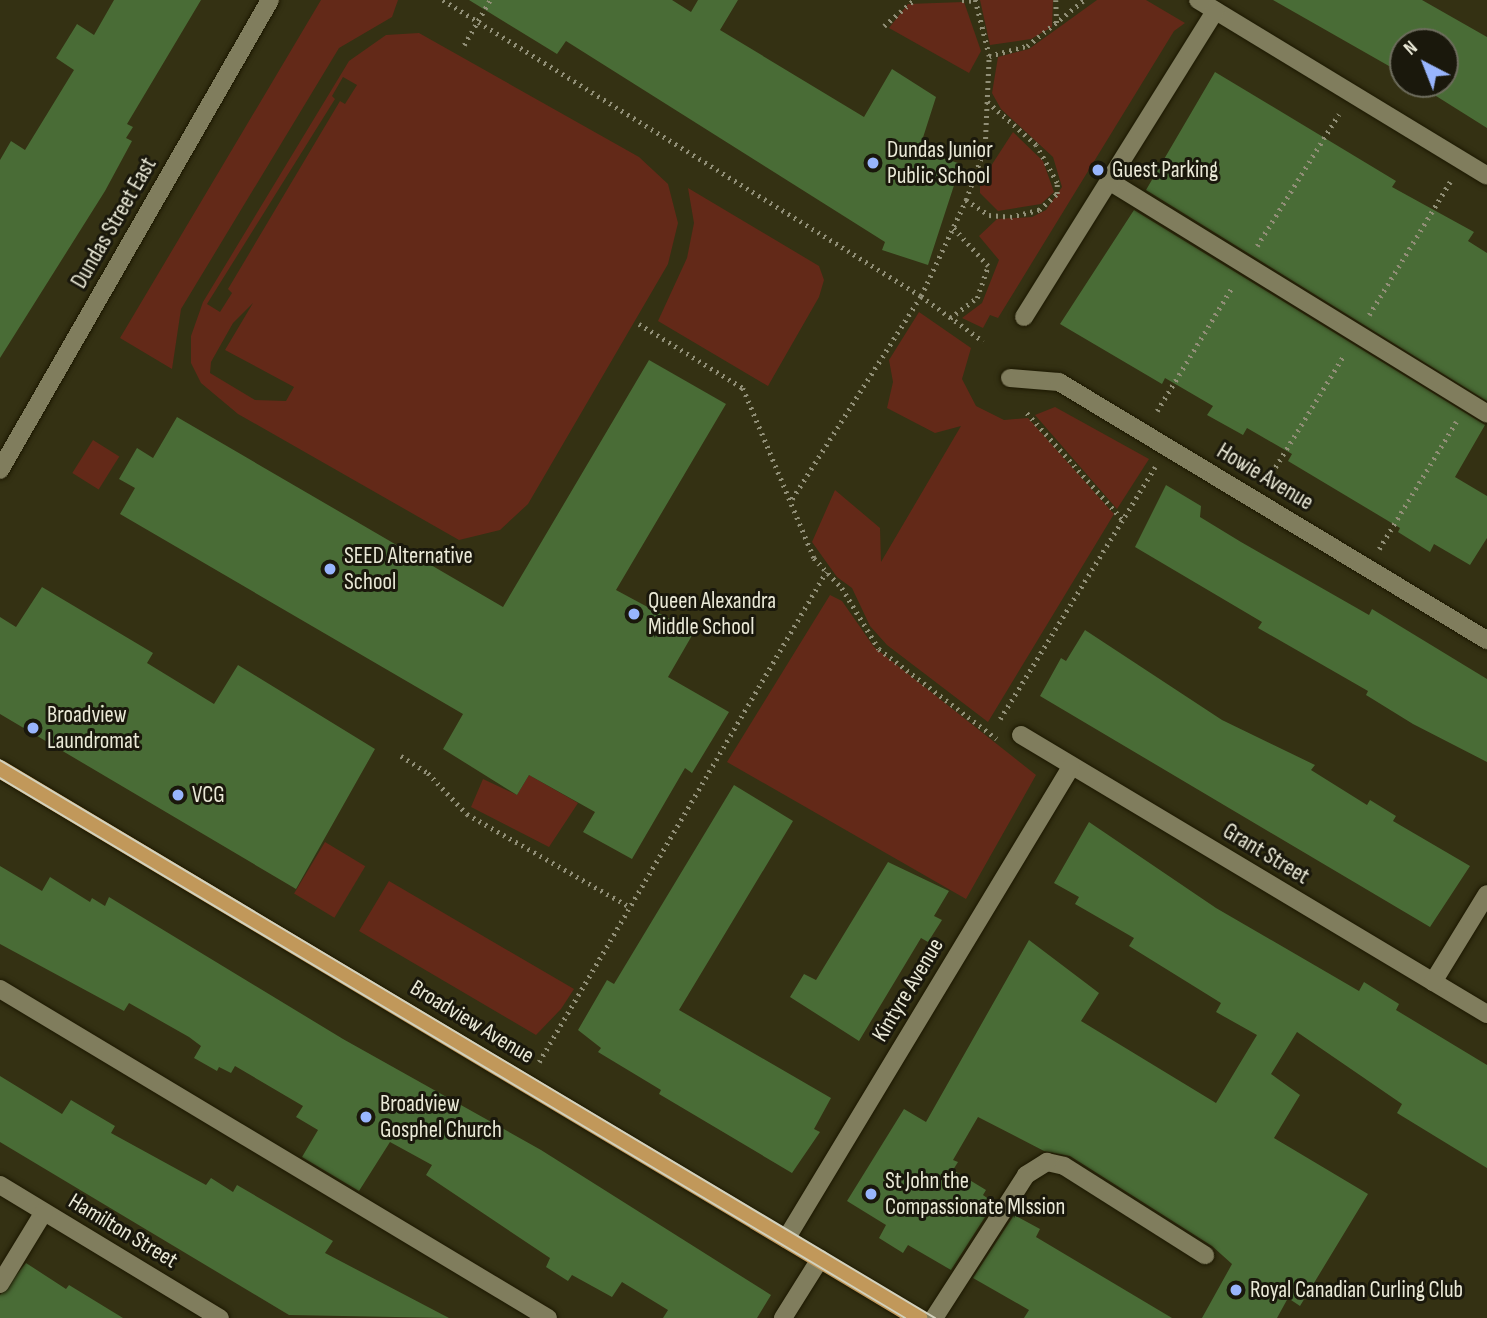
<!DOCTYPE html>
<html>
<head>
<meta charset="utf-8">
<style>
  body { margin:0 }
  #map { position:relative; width:1487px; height:1318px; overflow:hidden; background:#343113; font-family:"Sofia Sans Condensed",sans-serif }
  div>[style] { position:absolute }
  .green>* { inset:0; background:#632918; transform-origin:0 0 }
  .building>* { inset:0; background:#496c36 }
  .path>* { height:4.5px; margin-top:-2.25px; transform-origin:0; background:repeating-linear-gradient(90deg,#918f77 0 2px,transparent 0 7px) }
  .roads { filter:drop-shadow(0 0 2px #1c1800) drop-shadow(0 0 2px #1c1800) }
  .minor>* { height:18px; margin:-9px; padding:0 9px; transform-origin:9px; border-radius:9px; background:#807d5d }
  .major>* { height:18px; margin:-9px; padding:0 9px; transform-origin:9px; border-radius:9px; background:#c1985a }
  .tram>* { height:2px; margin:-1px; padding:0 1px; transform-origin:1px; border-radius:1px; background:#d2d1bd }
  .dots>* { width:19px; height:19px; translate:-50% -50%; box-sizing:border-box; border:4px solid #1a180c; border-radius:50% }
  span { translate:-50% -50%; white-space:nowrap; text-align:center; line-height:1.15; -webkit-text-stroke:6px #1a180c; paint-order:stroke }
  .poi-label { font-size:23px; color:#eae9d7 }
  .left { translate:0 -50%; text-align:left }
  .street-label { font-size:23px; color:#eae9d7 }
  .north { position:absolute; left:1389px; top:28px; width:70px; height:70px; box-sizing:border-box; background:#1a180c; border:2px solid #6d6c5d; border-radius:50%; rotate:318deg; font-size:19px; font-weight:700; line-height:28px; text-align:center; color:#eae9d7 }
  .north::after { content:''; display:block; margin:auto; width:24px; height:32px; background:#98b5fd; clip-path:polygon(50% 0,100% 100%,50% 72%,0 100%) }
</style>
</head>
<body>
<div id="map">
  <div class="green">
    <i style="clip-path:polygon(321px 0,398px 0,392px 17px,339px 48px,181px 309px,172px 369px,120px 338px)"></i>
    <i style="clip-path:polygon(980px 0,1053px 0,1052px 27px,1031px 39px,990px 45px)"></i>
    <i style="clip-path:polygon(1097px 0,1146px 0,1185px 23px,1174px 31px,998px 318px,990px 315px,983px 328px,962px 318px,982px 303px,999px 260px,979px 236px,997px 219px,1032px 217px,1046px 210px,1062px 187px,1053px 157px,1001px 109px,992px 93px,998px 57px,1029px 49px)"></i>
    <i style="clip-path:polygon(964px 2px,981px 51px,969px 73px,889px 28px,908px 4px)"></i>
    <i style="clip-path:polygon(evenodd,419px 33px,639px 157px,668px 184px,678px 223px,668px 264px,528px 504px,500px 530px,459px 540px,238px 414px,201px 383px,191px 363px,191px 336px,203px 302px,349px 61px,386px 35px,419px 33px,343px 77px,357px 85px,345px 104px,340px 101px,228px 289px,232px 293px,220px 312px,207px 304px,335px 99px,332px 96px,343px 77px,419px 33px,253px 303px,225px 350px,294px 387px,286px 401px,255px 400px,210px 373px,211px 362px,233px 323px,253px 303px)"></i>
    <i style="clip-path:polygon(1013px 132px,1043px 161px,1054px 192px,1041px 204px,998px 211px,980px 193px,980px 183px)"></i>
    <i style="clip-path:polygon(688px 188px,819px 266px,824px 280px,819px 297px,768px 386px,658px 321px,687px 258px,694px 223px)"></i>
    <i style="clip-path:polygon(919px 312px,971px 348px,962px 379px,976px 406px,1004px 420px,1028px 418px,1114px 514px,988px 722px,887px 645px,870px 626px,852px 588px,837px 577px,812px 542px,835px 490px,880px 528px,881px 562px,961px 426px,935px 433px,887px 408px,893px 382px,889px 360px)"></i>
    <i style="clip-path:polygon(1055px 407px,1149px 459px,1117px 509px,1035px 415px)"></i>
    <i style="left:93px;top:440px;width:31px;height:39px;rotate:32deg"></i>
    <i style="clip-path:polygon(830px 595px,842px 601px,874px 647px,1036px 775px,966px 899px,727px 762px)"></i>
    <i style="clip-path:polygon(529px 775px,578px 803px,549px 847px,471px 807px,483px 779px,517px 795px)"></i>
    <i style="left:325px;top:842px;width:47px;height:60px;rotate:31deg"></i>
    <i style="clip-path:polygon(389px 881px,574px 989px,561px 1009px,536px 1035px,359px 931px)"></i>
  </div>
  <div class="building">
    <i style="clip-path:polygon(114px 0,201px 0,127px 124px,133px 127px,126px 138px,132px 141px,105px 191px,0 358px,0 160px,11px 141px,25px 150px,74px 70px,56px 58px,77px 24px,94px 35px)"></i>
    <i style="clip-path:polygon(469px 0,672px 0,691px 12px,698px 0,738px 0,720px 30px,864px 117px,892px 69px,936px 97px,919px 150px,961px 164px,928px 265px,882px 250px,885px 242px,566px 41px,557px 54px)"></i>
    <i style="clip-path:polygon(1273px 0,1422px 0,1487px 37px,1487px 128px,1417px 84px,1445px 84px,1445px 42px,1403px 42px,1403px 74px)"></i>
    <i style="clip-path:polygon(1215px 72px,1396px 181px,1392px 187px,1474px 232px,1468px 241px,1487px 253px,1487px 401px,1146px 190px)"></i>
    <i style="clip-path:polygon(1134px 210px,1485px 425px,1455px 477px,1487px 496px,1487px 538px,1470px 565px,1434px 544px,1430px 552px,1398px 532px,1400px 528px,1288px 461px,1292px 454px,1247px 428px,1243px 435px,1207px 415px,1213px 406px,1165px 378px,1162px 384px,1060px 324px)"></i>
    <i style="clip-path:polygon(649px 360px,726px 404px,616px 590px,694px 632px,668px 677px,729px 712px,692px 773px,685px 768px,632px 859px,583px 832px,595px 812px,529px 775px,517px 795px,443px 749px,463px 714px,120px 514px,135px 488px,119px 479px,137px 448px,153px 458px,177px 417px,503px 607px)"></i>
    <i style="clip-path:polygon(1166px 485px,1201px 506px,1200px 517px,1241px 542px,1369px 615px,1372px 609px,1487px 679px,1487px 762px,1413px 724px,1366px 695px,1368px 691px,1258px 628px,1262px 622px,1135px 547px)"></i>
    <i style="clip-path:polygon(42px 587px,153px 653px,147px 663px,214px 704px,238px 665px,375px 749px,296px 889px,0 714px,0 617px,16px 627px)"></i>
    <i style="clip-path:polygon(1085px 630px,1222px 720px,1315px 765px,1311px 770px,1367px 805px,1370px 800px,1396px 816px,1393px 821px,1470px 866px,1430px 927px,1040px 696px,1061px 658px,1066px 661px)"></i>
    <i style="clip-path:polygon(734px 785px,793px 821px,679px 1010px,831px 1098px,814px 1129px,820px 1132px,792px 1173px,659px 1094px,661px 1090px,598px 1052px,601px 1048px,578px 1030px,607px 980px,614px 984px)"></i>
    <i style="clip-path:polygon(1089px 822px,1216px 908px,1359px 991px,1364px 982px,1399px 1004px,1396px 1010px,1487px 1065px,1487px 1168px,1397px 1113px,1402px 1104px,1297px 1032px,1271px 1074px,1300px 1095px,1274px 1138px,1368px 1194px,1300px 1306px,1288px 1298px,1277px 1318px,1202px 1318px,1232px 1264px,1212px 1246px,1070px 1156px,1044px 1151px,978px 1117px,953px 1160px,958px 1162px,953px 1170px,986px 1190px,983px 1195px,994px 1203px,951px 1270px,908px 1245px,903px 1253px,879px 1238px,886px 1225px,847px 1201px,904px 1109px,926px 1122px,1029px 940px,1099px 993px,1081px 1021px,1216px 1103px,1257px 1035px,1216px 1012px,1221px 1003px,1129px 946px,1134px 938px,1075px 904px,1079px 897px,1054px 883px)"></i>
    <i style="clip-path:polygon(888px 862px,949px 891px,934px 916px,942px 920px,928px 942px,921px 938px,859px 1041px,790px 997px,804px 974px,816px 980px)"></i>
    <i style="clip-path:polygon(0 866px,42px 891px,50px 877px,90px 902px,92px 898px,105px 906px,109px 897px,343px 1039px,541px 1150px,771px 1295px,757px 1318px,663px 1318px,668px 1310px,622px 1282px,612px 1297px,572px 1275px,568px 1281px,546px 1267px,550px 1258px,426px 1175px,432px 1165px,390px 1142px,359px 1191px,302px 1157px,318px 1130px,296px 1117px,303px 1106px,235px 1066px,231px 1073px,219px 1067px,217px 1071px,194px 1058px,201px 1046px,189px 1037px,129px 1003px,124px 1011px,0 944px)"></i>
    <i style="clip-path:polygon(0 1076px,62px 1114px,71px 1100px,115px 1126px,111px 1133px,206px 1185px,211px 1178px,233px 1192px,237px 1185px,333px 1241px,325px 1253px,449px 1318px,289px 1315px,0 1142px)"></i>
    <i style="clip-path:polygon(1014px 1215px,1040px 1229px,1036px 1237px,1172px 1318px,1024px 1318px,1029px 1310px,973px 1278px)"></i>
    <i style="clip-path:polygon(26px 1263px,66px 1289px,69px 1285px,123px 1318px,0 1318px,0 1295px)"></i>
  </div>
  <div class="path">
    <i style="left:443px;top:0;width:562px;rotate:31.77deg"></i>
    <i style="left:921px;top:296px;width:77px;rotate:36deg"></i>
    <i style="left:962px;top:0;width:13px;rotate:4deg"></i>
    <i style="left:1056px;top:0;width:27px;rotate:88deg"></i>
    <i style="left:884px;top:26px;width:40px;rotate:-41deg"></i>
    <i style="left:464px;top:45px;width:52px;rotate:-60deg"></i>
    <i style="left:989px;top:56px;width:39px;rotate:-15deg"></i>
    <i style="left:1027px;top:46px;width:73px;rotate:-38.9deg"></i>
    <i style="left:966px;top:200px;width:27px;rotate:33deg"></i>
    <i style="left:989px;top:215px;width:21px;rotate:5deg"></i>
    <i style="left:1010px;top:217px;width:30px;rotate:-14deg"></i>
    <i style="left:1039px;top:210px;width:24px;rotate:-42deg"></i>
    <i style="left:1057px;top:194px;width:11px;rotate:-90deg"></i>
    <i style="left:1057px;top:183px;width:43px;rotate:-118.9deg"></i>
    <i style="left:1036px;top:145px;width:65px;rotate:-138.7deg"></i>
    <i style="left:1257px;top:246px;width:155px;rotate:-58.2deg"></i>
    <i style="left:1369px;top:315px;width:156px;rotate:-58.7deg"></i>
    <i style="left:950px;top:318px;width:34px;rotate:-37deg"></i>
    <i style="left:977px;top:298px;width:34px;rotate:-71deg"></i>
    <i style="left:988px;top:266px;width:52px;rotate:-132.6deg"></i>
    <i style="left:639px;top:324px;width:122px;rotate:31.6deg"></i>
    <i style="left:743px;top:388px;width:184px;rotate:67.3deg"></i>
    <i style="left:814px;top:558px;width:41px;rotate:47deg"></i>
    <i style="left:842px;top:588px;width:71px;rotate:58.8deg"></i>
    <i style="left:879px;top:649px;width:148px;rotate:37.3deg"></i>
    <i style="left:1157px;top:411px;width:145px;rotate:-58.8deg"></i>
    <i style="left:1027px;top:413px;width:142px;rotate:48.1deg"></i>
    <i style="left:1268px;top:479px;width:145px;rotate:-58.5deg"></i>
    <i style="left:792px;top:499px;width:241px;rotate:-57.6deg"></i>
    <i style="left:921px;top:296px;width:106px;rotate:-64.9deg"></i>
    <i style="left:966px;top:200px;width:57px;rotate:-70.6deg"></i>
    <i style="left:985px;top:146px;width:90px;rotate:-87.5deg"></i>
    <i style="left:989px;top:56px;width:58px;rotate:-104deg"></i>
    <i style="left:1379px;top:549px;width:149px;rotate:-58.8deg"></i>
    <i style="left:1000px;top:719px;width:296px;rotate:-58.4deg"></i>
    <i style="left:401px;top:756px;width:32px;rotate:32deg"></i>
    <i style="left:428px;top:773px;width:57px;rotate:46.4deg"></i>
    <i style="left:467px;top:814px;width:188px;rotate:29.7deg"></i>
    <i style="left:539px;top:1062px;width:568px;rotate:-59.64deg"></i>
  </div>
  <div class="roads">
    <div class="minor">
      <i style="left:1198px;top:0;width:338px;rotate:31.3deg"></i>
      <i style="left:1109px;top:181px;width:444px;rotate:31.6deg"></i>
      <i style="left:1024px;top:317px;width:361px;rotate:-58deg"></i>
      <i style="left:1010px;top:378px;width:49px;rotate:4.7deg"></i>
      <i style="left:1059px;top:382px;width:500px;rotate:31.1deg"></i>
      <i style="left:0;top:470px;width:542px;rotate:-60.12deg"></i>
      <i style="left:1021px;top:735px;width:543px;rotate:30.91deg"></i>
      <i style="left:1433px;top:982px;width:103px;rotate:-58.5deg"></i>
      <i style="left:0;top:989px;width:639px;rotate:30.98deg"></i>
      <i style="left:0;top:1185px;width:257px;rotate:31.2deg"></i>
      <i style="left:786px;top:1239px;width:551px;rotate:-58.88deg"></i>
      <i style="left:0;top:1284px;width:84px;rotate:-58.6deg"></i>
      <i style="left:783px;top:1318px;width:70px;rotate:-57.9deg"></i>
      <i style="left:934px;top:1318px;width:170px;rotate:-57.2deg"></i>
      <i style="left:1026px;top:1175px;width:25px;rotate:-32deg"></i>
      <i style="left:1047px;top:1162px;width:17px;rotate:13deg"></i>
      <i style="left:1064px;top:1166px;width:167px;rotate:32.3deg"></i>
    </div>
    <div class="major">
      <i style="left:0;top:769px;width:1070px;rotate:30.88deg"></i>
    </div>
  </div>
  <div class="tram">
    <i style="left:0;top:760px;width:1089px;rotate:30.83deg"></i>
    <i style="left:0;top:778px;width:1054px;rotate:30.82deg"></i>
  </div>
  <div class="dots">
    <i style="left:873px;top:163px;background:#98b5fd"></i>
    <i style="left:1098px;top:170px;background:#98b5fd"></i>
    <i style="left:330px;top:569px;background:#98b5fd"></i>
    <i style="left:634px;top:614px;background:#98b5fd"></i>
    <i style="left:33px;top:728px;background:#98b5fd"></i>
    <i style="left:178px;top:795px;background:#98b5fd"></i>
    <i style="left:366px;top:1117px;background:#98b5fd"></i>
    <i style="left:871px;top:1194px;background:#98b5fd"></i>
    <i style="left:1236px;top:1290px;background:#98b5fd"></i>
  </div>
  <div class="poi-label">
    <span class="left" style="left:887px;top:163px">Dundas Junior<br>Public School</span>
    <span class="left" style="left:1112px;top:170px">Guest Parking</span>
    <span class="left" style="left:344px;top:569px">SEED Alternative<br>School</span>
    <span class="left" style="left:648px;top:614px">Queen Alexandra<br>Middle School</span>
    <span class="left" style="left:47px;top:728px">Broadview<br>Laundromat</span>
    <span class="left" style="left:192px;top:795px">VCG</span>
    <span class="left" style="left:380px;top:1117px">Broadview<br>Gosphel Church</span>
    <span class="left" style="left:885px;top:1194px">St John the<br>Compassionate MIssion</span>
    <span class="left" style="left:1250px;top:1290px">Royal Canadian Curling Club</span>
  </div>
  <div class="street-label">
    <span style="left:114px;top:223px;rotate:-60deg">Dundas Street East</span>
    <span style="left:1265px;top:477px;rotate:31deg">Howie Avenue</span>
    <span style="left:1266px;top:854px;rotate:31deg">Grant Street</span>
    <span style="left:908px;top:990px;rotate:-59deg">Kintyre Avenue</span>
    <span style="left:472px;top:1022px;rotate:31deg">Broadview Avenue</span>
    <span style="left:123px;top:1231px;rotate:31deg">Hamilton Street</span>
  </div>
  <div class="north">N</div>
</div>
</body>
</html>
